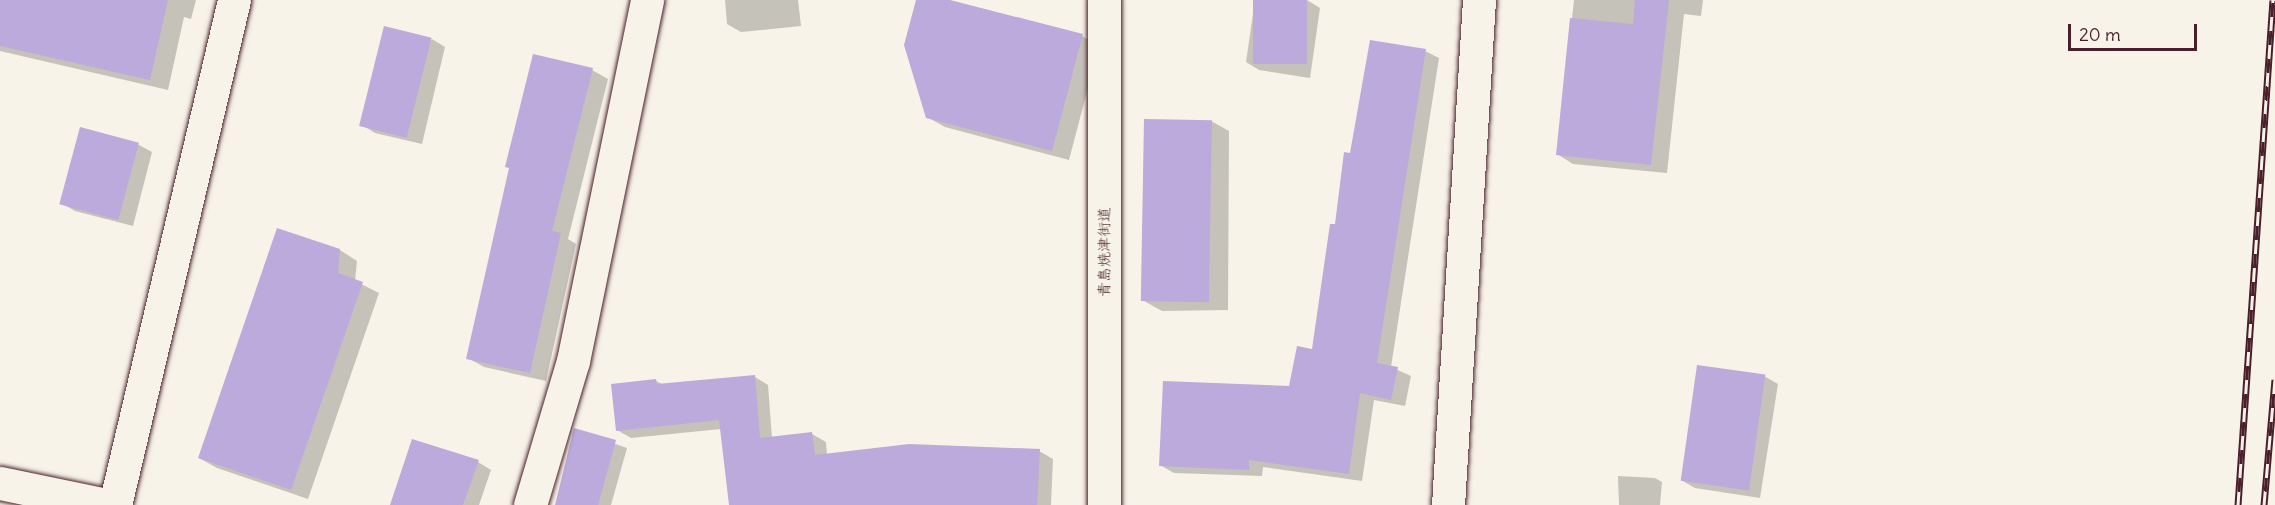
<!DOCTYPE html>
<html>
<head>
<meta charset="utf-8">
<style>
  body { margin:0 }
  #map { position:relative; width:2275px; height:505px; overflow:hidden; background:#f7f3e8; font-family:Delius,"Klee One",sans-serif }
  div>[style] { position:absolute }
  .shadow>* { inset:0; background:#0003 }
  .building>* { inset:0; background:#bbaadb; transform-origin:0 0 }
  .roads { filter:drop-shadow(0 0 2px #4a1f2b) drop-shadow(0 0 2px #4a1f2b) }
  .minor>* { height:33px; margin:-16.5px; padding:0 16.5px; transform-origin:16.5px; border-radius:16.5px; background:#f7f3e8 }
  .major>* { height:33px; margin:-16.5px; padding:0 16.5px; transform-origin:16.5px; border-radius:16.5px; background:#f7f3e8 }
  .rail>* { height:7px; margin-top:-3.5px; transform-origin:0; background:repeating-linear-gradient(90deg,#f7f3e8 0 14px,#4a1f2b 0 28px); box-sizing:border-box; border-block:2px solid #4a1f2b }
  span { translate:-50% -50%; white-space:nowrap; text-align:center; line-height:1.15; -webkit-text-stroke:4.5px #f7f3e8; paint-order:stroke }
  .street-label { font-size:15px; color:#4a1f2b }
  .scale { position:absolute; left:2068px; top:24px; width:129px; height:27px; box-sizing:border-box; border:3px solid #4a1f2b; border-top:0; padding-left:8px; font-size:18px; line-height:21px; white-space:nowrap; color:#4a1f2b; -webkit-text-stroke:4px #f7f3e8; paint-order:stroke }
</style>
</head>
<body>
<div id="map">
  <div class="shadow">
    <i style="clip-path:polygon(0 0,196px 0,191px 19px,184px 17px,168px 90px,0 51px)"></i>
    <i style="clip-path:polygon(725px 0,798px 0,801px 26px,741px 32px,727px 24px)"></i>
    <i style="clip-path:polygon(918px 0,945px 0,1082px 36px,1099px 46px,1069px 160px,945px 127px,927px 117px)"></i>
    <i style="clip-path:polygon(1255px 0,1307px 0,1320px 8px,1310px 78px,1259px 70px,1246px 62px)"></i>
    <i style="clip-path:polygon(1574px 0,1703px 0,1701px 16px,1684px 14px,1667px 173px,1573px 164px,1557px 154px)"></i>
    <i style="clip-path:polygon(432px 39px,445px 47px,422px 144px,375px 133px,362px 125px)"></i>
    <i style="clip-path:polygon(1425px 51px,1439px 58px,1391px 367px,1411px 376px,1405px 406px,1374px 400px,1362px 481px,1263px 467px,1262px 476px,1174px 473px,1160px 465px,1290px 388px,1313px 351px,1351px 155px)"></i>
    <i style="clip-path:polygon(592px 70px,608px 79px,568px 239px,576px 244px,546px 381px,484px 367px,468px 358px,510px 168px)"></i>
    <i style="clip-path:polygon(1211px 121px,1229px 131px,1228px 310px,1162px 311px,1144px 301px)"></i>
    <i style="clip-path:polygon(81px 129px,139px 145px,152px 152px,133px 226px,75px 211px,61px 203px)"></i>
    <i style="clip-path:polygon(340px 250px,357px 261px,355px 281px,379px 293px,308px 499px,217px 468px,199px 458px)"></i>
    <i style="clip-path:polygon(1764px 376px,1778px 384px,1760px 498px,1695px 488px,1681px 480px)"></i>
    <i style="clip-path:polygon(755px 377px,768px 385px,772px 438px,812px 434px,826px 442px,827px 455px,1039px 451px,1053px 459px,1051px 505px,742px 505px,721px 429px,631px 438px,617px 430px,656px 381px,664px 385px)"></i>
    <i style="clip-path:polygon(575px 430px,627px 448px,611px 505px,557px 505px)"></i>
    <i style="clip-path:polygon(478px 462px,491px 470px,479px 505px,391px 505px)"></i>
    <i style="clip-path:polygon(1618px 476px,1655px 478px,1662px 482px,1660px 505px,1619px 505px)"></i>
  </div>
  <div class="building">
    <i style="clip-path:polygon(0 0,168px 0,150px 80px,0 46px)"></i>
    <i style="clip-path:polygon(916px 0,950px 0,1083px 34px,1052px 151px,926px 118px,904px 45px)"></i>
    <i style="left:1253px;top:0;width:54px;height:64px"></i>
    <i style="clip-path:polygon(1635px 0,1669px 0,1651px 165px,1556px 155px,1570px 18px,1633px 24px)"></i>
    <i style="left:384px;top:26px;width:49px;height:103px;rotate:14deg"></i>
    <i style="clip-path:polygon(1370px 40px,1426px 49px,1377px 363px,1398px 367px,1391px 400px,1360px 393px,1349px 474px,1249px 460px,1249px 470px,1159px 466px,1163px 381px,1289px 386px,1297px 346px,1312px 349px,1330px 224px,1335px 224px,1344px 152px,1350px 153px)"></i>
    <i style="clip-path:polygon(533px 54px,593px 68px,552px 231px,561px 233px,530px 373px,466px 359px,509px 168px,505px 167px)"></i>
    <i style="left:1144px;top:119px;width:68px;height:182px;rotate:1deg"></i>
    <i style="left:80px;top:127px;width:61px;height:80px;rotate:15deg"></i>
    <i style="clip-path:polygon(277px 228px,340px 249px,338px 273px,363px 282px,291px 490px,198px 458px)"></i>
    <i style="left:1697px;top:365px;width:69px;height:117px;rotate:8deg"></i>
    <i style="clip-path:polygon(755px 375px,760px 438px,812px 432px,815px 455px,909px 444px,1040px 449px,1037px 505px,729px 505px,719px 420px,616px 431px,611px 384px,656px 379px,657px 384px)"></i>
    <i style="clip-path:polygon(574px 428px,616px 440px,598px 505px,555px 505px)"></i>
    <i style="clip-path:polygon(412px 439px,479px 460px,463px 505px,390px 505px)"></i>
  </div>
  <div class="roads">
    <div class="minor">
      <i style="left:0;top:483px;width:108px;rotate:11.7deg"></i>
      <i style="left:115px;top:505px;width:519px;rotate:-76.74deg"></i>
      <i style="left:530px;top:505px;width:150px;rotate:-73.4deg"></i>
      <i style="left:573px;top:361px;width:369px;rotate:-78.4deg"></i>
      <i style="left:1448px;top:505px;width:506px;rotate:-86.49deg"></i>
    </div>
    <div class="major">
      <i style="left:1104px;top:505px;width:505px;rotate:-90deg"></i>
    </div>
  </div>
  <div class="rail">
    <i style="left:2238px;top:505px;width:506px;rotate:-86.04deg"></i>
    <i style="left:2264px;top:505px;width:126px;rotate:-85deg"></i>
  </div>
  <div class="street-label">
    <span style="left:1104px;top:252px;rotate:-90deg">青島焼津街道</span>
  </div>
  <div class="scale">20 m</div>
</div>
</body>
</html>
